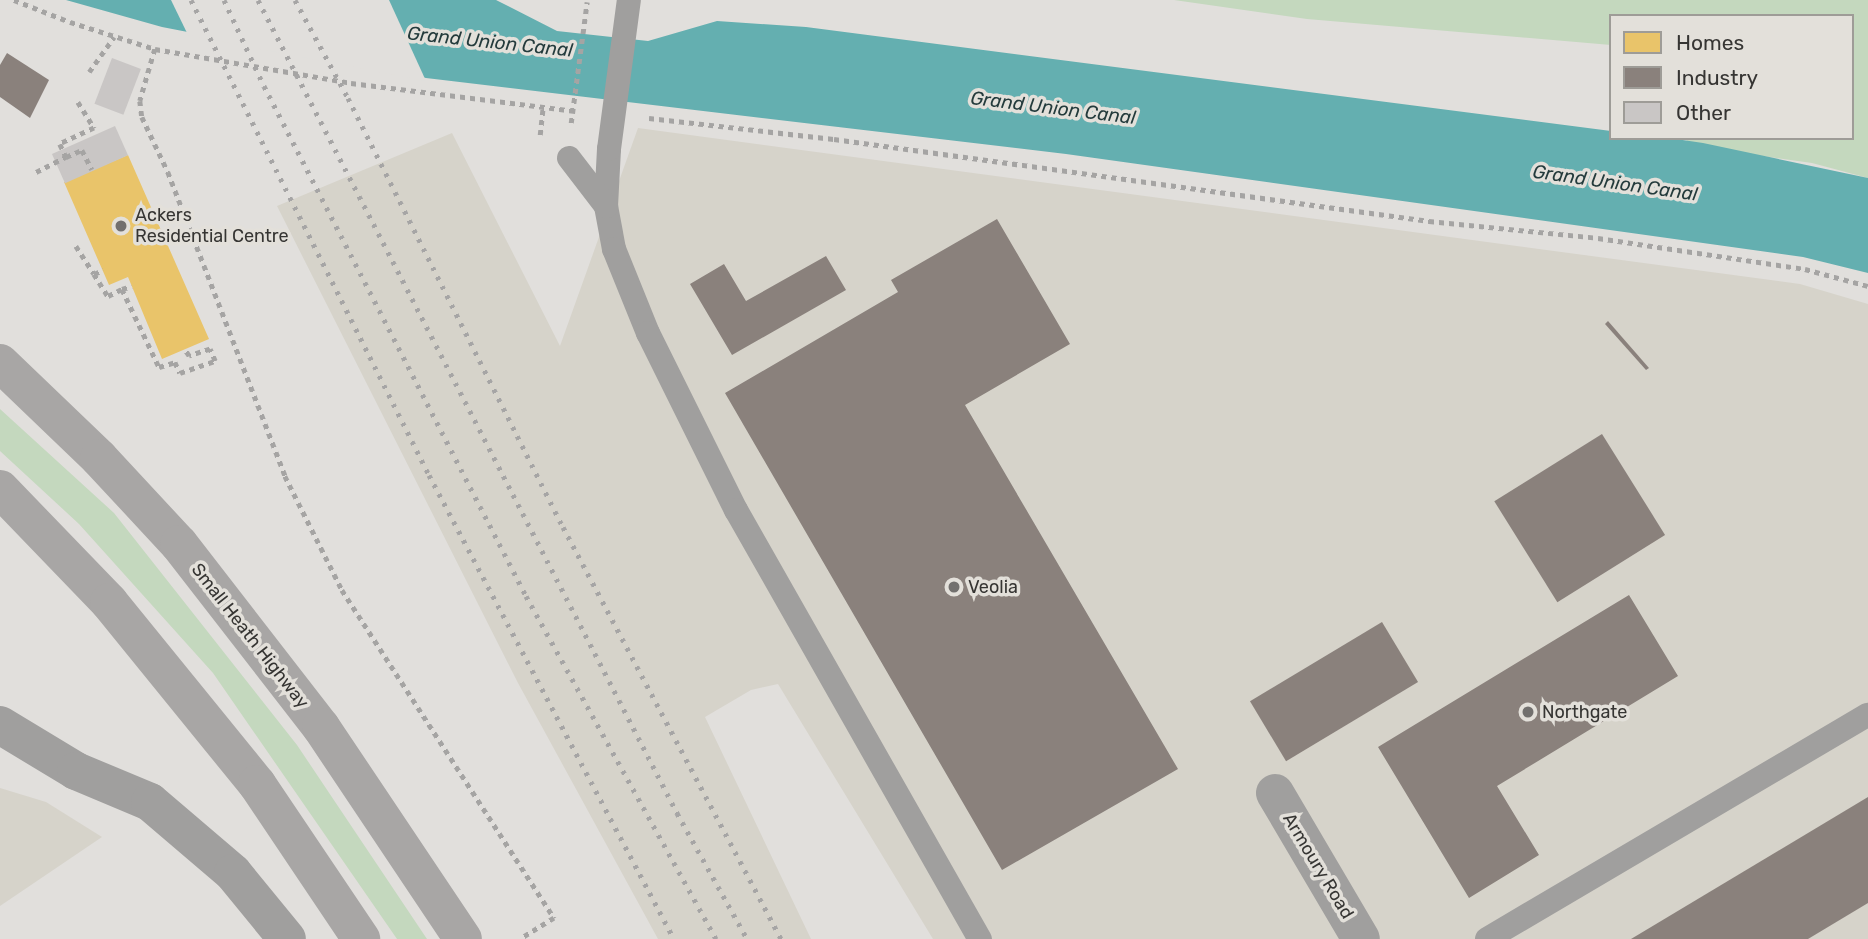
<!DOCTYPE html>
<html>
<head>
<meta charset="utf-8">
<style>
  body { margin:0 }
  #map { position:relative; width:1868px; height:939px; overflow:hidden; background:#e1dfdc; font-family:Rubik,sans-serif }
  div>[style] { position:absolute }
  .built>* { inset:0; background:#d6d3ca }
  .green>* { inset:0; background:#c4d8be }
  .water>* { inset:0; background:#64afb0 }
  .pier>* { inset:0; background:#e1dfdc }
  .homes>* { inset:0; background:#e9c46a }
  .industry>* { inset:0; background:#8a817c; transform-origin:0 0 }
  .building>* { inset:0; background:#c9c6c5; transform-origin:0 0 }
  .path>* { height:4.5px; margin-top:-2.25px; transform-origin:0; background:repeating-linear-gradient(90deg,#a5a4a3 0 5px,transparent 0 10px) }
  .lane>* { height:24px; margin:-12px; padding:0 12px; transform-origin:12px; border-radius:12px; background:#a09f9e }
  .street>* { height:38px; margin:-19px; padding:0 19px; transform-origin:19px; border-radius:19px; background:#a09f9e }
  .highway>* { height:38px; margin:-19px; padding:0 19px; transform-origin:19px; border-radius:19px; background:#a8a6a5 }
  .rail>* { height:5px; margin-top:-2.5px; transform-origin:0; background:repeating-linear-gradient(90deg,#a6a5a5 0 3.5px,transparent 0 10.5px) }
  .path-bridge>* { height:4.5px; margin-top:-2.25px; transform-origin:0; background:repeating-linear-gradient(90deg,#a5a4a3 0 5px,transparent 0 10px) }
  .lane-bridge>* { height:24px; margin:-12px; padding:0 12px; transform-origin:12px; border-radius:12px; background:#a09f9e }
  .dots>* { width:19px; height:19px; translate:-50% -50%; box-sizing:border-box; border:4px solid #e3e0da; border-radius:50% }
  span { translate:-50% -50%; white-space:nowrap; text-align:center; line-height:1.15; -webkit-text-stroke:7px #e3e0da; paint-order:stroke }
  .poi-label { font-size:18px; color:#363533 }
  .left { translate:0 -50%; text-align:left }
  .street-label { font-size:18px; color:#363533 }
  .water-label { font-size:19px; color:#243b3c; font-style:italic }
  .legend { position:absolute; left:1609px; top:14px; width:245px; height:126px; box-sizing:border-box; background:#e3e0da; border:2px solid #9e9c97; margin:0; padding:9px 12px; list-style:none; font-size:21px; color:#363533 }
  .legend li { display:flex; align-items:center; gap:14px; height:35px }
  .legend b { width:35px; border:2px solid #9e9c97 }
</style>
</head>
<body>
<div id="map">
  <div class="built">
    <i style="clip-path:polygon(638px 128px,1800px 284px,1868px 304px,1868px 939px,933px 939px,778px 684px,751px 690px,705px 717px,811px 939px,658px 939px,518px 683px,277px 206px,452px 133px,560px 346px)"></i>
    <i style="clip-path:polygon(0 788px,46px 802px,102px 837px,0 906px)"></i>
  </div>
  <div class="green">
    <i style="clip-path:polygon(1174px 0,1868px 0,1868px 178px,1812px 163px,1686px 145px,1687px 138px,1852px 138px,1852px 16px,1611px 16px,1611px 45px,1307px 19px)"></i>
    <i style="clip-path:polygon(0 409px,114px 513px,297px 745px,427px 939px,397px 939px,213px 673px,79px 524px,0 451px)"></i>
  </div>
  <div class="water">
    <i style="clip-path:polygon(66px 0,496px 0,557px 31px,648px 41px,717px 21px,806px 27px,1611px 131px,1611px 138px,1669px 138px,1703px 143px,1868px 178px,1868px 273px,1803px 257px,1066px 154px,426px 78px,162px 27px)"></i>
  </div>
  <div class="pier">
    <i style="clip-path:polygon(171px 0,389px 0,426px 81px,188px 35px)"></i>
  </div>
  <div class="homes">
    <i style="clip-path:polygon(128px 155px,209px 339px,162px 359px,128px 277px,109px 285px,64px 182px)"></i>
  </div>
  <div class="industry">
    <i style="clip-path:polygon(7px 53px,49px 80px,30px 118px,0 97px,0 65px)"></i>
    <i style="clip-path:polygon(997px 219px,1070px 344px,965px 405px,1178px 769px,1002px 870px,725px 393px,898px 292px,891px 280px)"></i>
    <i style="clip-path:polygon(826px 256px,846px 290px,732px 355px,690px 284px,724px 264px,746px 301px)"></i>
    <i style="clip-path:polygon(1608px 321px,1649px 368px,1646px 370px,1605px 324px)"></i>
    <i style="left:1602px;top:434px;width:119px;height:127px;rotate:58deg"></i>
    <i style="clip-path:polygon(1629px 595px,1678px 676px,1497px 786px,1539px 855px,1469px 898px,1378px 747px)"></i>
    <i style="left:1382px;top:622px;width:70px;height:154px;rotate:59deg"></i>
    <i style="clip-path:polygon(1868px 797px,1868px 903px,1808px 939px,1631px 939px)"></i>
  </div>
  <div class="building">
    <i style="left:112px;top:58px;width:31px;height:49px;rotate:21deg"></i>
    <i style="left:115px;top:126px;width:32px;height:69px;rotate:66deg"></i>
  </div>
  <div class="path">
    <i style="left:14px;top:0;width:60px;rotate:21.4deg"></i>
    <i style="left:70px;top:22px;width:89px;rotate:17.6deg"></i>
    <i style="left:155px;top:49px;width:199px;rotate:9.8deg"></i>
    <i style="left:351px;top:83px;width:228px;rotate:7.1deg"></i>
    <i style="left:155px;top:49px;width:54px;rotate:106.1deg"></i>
    <i style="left:140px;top:101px;width:16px;rotate:83deg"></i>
    <i style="left:142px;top:117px;width:61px;rotate:64.7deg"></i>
    <i style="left:168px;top:172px;width:326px;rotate:68.9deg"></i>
    <i style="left:285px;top:476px;width:127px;rotate:63.4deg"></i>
    <i style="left:342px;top:590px;width:391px;rotate:57.1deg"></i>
    <i style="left:554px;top:918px;width:39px;rotate:148deg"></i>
    <i style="left:89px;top:72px;width:43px;rotate:-54.5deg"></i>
    <i style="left:78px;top:102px;width:31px;rotate:58deg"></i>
    <i style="left:94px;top:128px;width:38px;rotate:155deg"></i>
    <i style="left:60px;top:144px;width:14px;rotate:65deg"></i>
    <i style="left:66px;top:157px;width:17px;rotate:-24deg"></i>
    <i style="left:82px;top:150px;width:22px;rotate:63deg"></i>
    <i style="left:649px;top:118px;width:186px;rotate:6.5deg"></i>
    <i style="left:834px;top:139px;width:601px;rotate:7.85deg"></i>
    <i style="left:1429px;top:221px;width:170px;rotate:5.7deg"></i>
    <i style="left:1598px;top:238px;width:209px;rotate:8.5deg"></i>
    <i style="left:1805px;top:269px;width:65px;rotate:15.1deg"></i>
    <i style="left:540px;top:135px;width:27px;rotate:-84deg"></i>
    <i style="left:36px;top:172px;width:34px;rotate:-27deg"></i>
    <i style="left:76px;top:246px;width:33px;rotate:57deg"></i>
    <i style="left:94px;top:274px;width:10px;rotate:-24deg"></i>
    <i style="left:94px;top:274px;width:26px;rotate:58deg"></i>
    <i style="left:108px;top:296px;width:16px;rotate:-27deg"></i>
    <i style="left:122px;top:289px;width:86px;rotate:64.6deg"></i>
    <i style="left:159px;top:367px;width:17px;rotate:-17deg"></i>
    <i style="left:175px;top:362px;width:12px;rotate:66deg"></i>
    <i style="left:180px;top:373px;width:37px;rotate:-19deg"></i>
    <i style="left:215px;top:361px;width:13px;rotate:-113deg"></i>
    <i style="left:210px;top:349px;width:22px;rotate:162deg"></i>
    <i style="left:189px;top:356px;width:7px;rotate:-124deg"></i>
    <i style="left:122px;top:289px;width:10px;rotate:-17deg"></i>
  </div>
  <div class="lane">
    <i style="left:609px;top:149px;width:57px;rotate:93deg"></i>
    <i style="left:606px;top:206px;width:44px;rotate:79.5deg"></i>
    <i style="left:614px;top:249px;width:91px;rotate:68deg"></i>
    <i style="left:648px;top:333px;width:198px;rotate:63.6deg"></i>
    <i style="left:736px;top:510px;width:494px;rotate:60.4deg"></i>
    <i style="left:569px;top:158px;width:61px;rotate:52.4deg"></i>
    <i style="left:1487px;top:939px;width:442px;rotate:-30.5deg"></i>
  </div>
  <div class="street">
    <i style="left:0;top:725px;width:89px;rotate:31.2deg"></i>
    <i style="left:76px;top:771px;width:80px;rotate:22.7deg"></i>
    <i style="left:150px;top:802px;width:109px;rotate:40.5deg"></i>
    <i style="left:233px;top:873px;width:85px;rotate:50.7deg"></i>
    <i style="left:1275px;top:793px;width:169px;rotate:59.5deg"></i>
  </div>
  <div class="highway">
    <i style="left:0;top:363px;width:137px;rotate:43.8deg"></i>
    <i style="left:99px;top:458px;width:117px;rotate:47.1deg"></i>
    <i style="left:179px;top:544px;width:232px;rotate:52.2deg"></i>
    <i style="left:321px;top:727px;width:255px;rotate:56.2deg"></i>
    <i style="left:0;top:489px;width:157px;rotate:46deg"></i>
    <i style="left:109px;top:602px;width:235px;rotate:50.9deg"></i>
    <i style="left:257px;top:784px;width:187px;rotate:56.1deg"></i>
  </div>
  <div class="rail">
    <i style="left:191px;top:0;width:531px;rotate:63.39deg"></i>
    <i style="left:429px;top:475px;width:525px;rotate:62.17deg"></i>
    <i style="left:224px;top:0;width:95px;rotate:65.1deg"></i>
    <i style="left:264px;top:86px;width:573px;rotate:62.81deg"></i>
    <i style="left:526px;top:596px;width:392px;rotate:61deg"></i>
    <i style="left:258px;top:0;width:915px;rotate:62.73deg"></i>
    <i style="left:677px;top:813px;width:144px;rotate:60.9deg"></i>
    <i style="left:295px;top:0;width:111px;rotate:61.6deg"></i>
    <i style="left:348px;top:98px;width:480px;rotate:63.4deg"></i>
    <i style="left:563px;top:527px;width:466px;rotate:62.1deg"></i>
  </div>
  <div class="path-bridge">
    <i style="left:571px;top:123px;width:122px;rotate:-82.5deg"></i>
  </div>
  <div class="lane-bridge">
    <i style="left:609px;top:149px;width:150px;rotate:-82.4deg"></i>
  </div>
  <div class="dots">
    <i style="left:121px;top:226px;background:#72706e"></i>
    <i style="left:954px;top:587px;background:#72706e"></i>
    <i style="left:1528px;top:712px;background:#72706e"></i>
  </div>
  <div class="poi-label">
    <span class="left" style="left:135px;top:226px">Ackers<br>Residential Centre</span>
    <span class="left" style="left:968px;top:587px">Veolia</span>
    <span class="left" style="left:1542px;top:712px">Northgate</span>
  </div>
  <div class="street-label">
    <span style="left:250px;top:636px;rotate:52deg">Small Heath Highway</span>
    <span style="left:1318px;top:866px;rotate:59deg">Armoury Road</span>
  </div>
  <div class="water-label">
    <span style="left:490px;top:42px;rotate:6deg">Grand Union Canal</span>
    <span style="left:1053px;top:108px;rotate:7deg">Grand Union Canal</span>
    <span style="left:1615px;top:183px;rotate:8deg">Grand Union Canal</span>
  </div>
  <ul class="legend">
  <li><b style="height:19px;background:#e9c46a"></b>Homes</li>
  <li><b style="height:19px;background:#8a817c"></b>Industry</li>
  <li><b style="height:19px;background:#c9c6c5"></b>Other</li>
  </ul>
</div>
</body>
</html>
